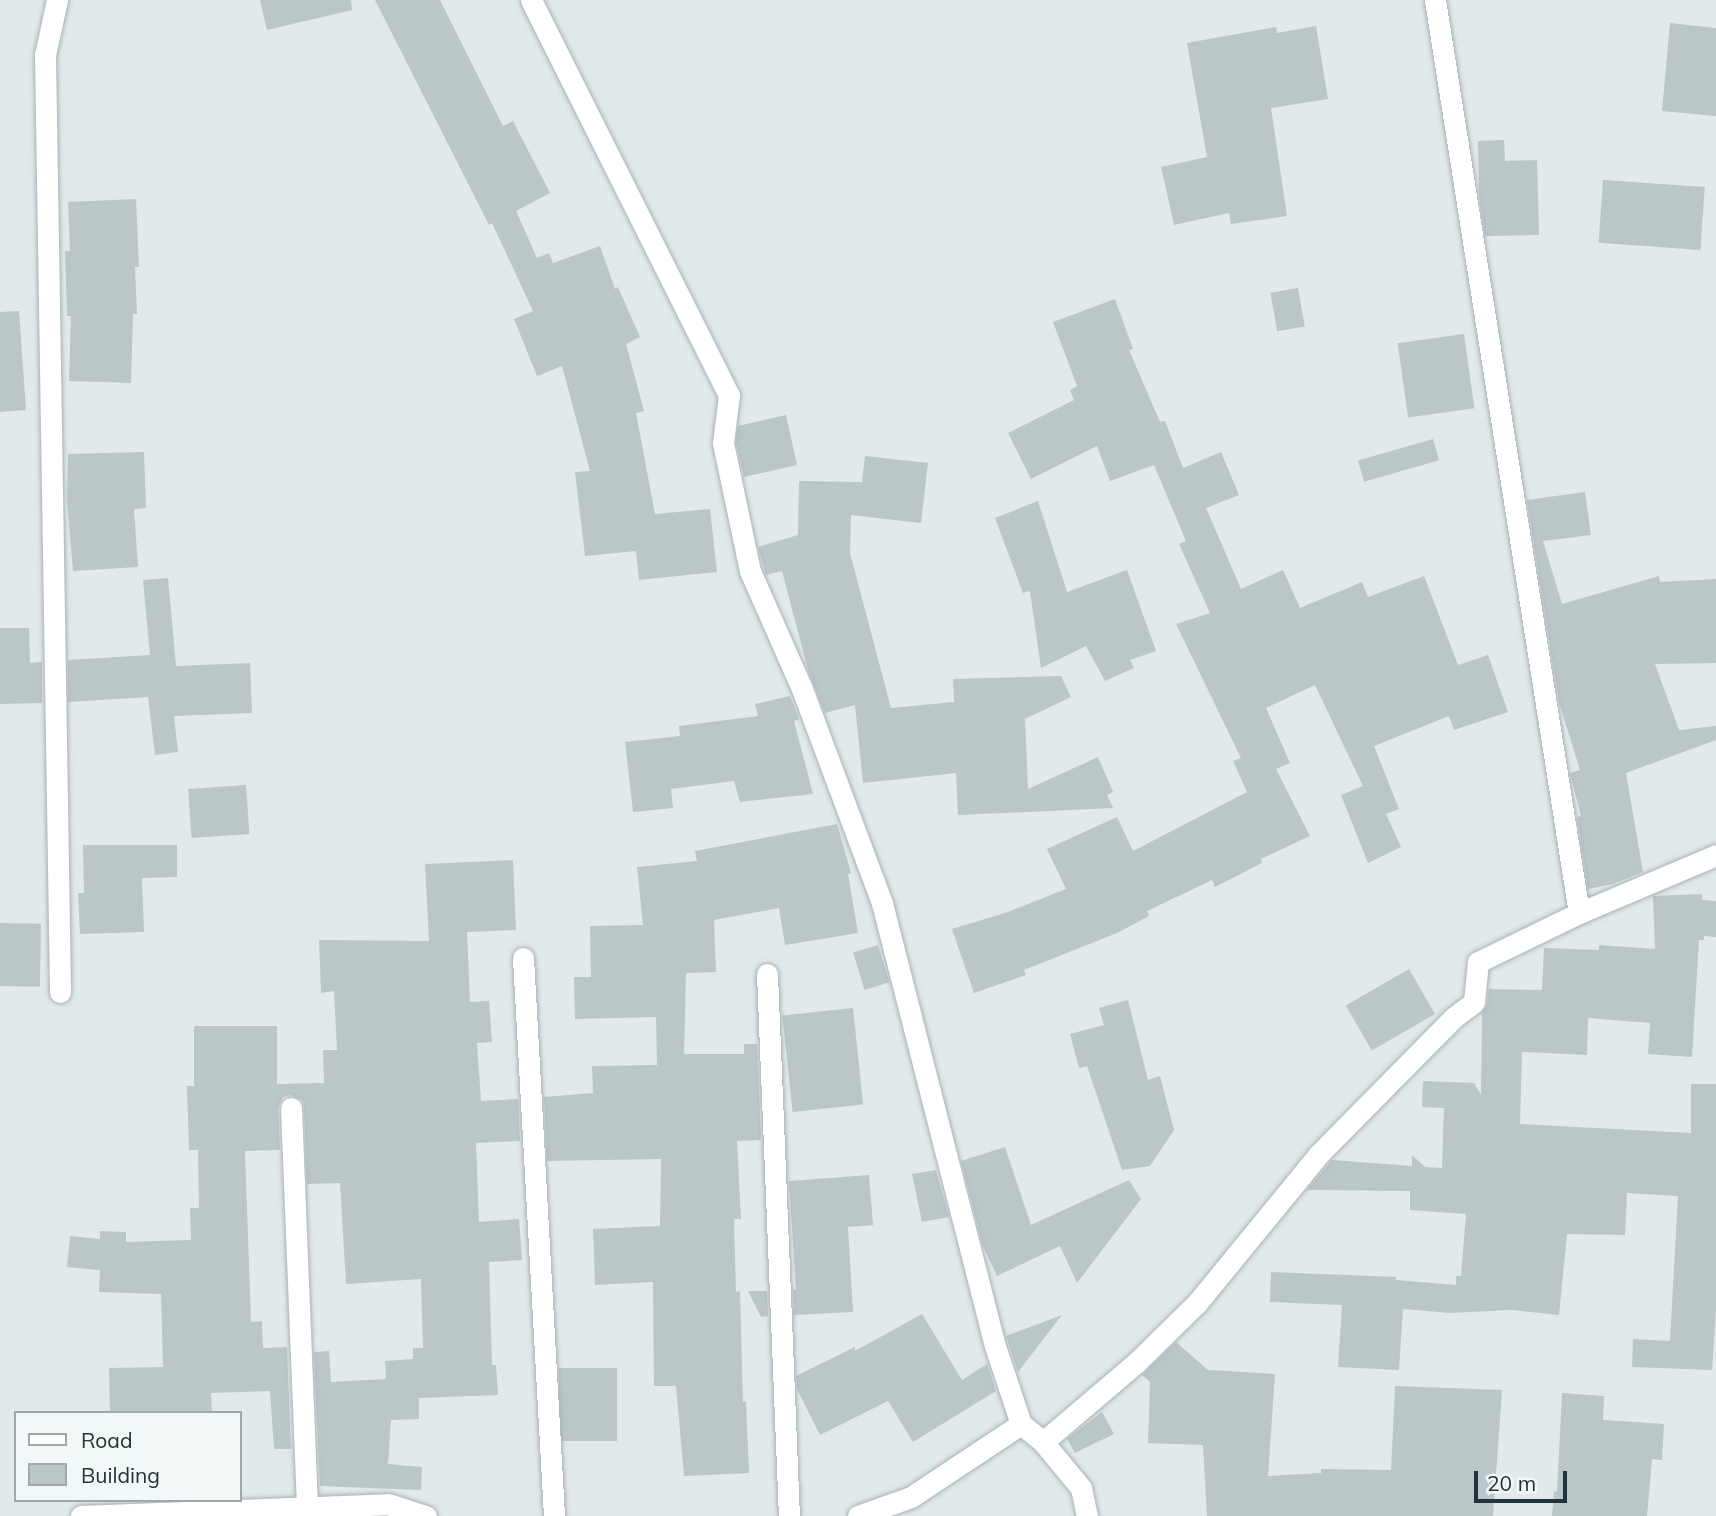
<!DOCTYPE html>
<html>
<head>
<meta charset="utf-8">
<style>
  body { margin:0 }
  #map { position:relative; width:1716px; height:1516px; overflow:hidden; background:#e1e9eb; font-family:Mulish,sans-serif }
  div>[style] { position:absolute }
  .building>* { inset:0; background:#bac6c8; transform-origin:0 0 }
  .roads { filter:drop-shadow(0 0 2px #a8b2b6) drop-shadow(0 0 2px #a8b2b6) }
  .street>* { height:21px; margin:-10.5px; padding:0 10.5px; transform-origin:10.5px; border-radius:10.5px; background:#fff }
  span { translate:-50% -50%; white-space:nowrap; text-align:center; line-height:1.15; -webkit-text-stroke:5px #f2f7f8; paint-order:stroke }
  .legend { position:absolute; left:14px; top:1411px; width:228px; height:91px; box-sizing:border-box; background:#f2f7f8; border:2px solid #9fa9ac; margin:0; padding:9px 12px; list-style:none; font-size:21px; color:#23333a }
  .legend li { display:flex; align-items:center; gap:14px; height:35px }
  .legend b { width:35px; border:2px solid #9fa9ac }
  .scale { position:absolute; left:1474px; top:1471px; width:93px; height:32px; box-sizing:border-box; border:4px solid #23333a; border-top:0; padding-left:9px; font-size:21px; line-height:24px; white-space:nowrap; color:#23333a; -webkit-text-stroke:5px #f2f7f8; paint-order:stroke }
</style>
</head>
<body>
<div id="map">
  <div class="building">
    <i style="clip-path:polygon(260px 0,351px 0,352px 10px,267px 30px)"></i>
    <i style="clip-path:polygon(375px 0,440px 0,503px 126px,513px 121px,550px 193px,516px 211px,537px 258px,549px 253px,553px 263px,600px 246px,615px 289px,618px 287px,640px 337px,626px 344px,644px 411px,636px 413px,655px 514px,710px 509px,717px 572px,639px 580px,636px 551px,585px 556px,575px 472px,590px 471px,562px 366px,537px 376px,514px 319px,533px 311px,492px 223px,489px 225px)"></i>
    <i style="clip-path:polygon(1670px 23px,1716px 28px,1716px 116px,1662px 111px)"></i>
    <i style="clip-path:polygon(1316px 26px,1328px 99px,1271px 108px,1287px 216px,1231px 224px,1229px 213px,1174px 225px,1161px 167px,1207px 157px,1187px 43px,1276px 27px,1277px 33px)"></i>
    <i style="clip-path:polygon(1504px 140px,1505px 161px,1537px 160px,1539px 235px,1485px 236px,1479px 194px,1478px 141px)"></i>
    <i style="left:1603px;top:180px;width:102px;height:63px;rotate:4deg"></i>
    <i style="clip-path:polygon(136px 199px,139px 267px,135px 267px,137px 314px,133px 314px,131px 383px,69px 381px,71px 316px,67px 316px,65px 251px,70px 251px,68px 202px)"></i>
    <i style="left:1298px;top:288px;width:39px;height:28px;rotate:80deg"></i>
    <i style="clip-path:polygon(1115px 299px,1133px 349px,1129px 350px,1160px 422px,1165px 421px,1183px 468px,1221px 452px,1239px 495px,1206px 508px,1241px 589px,1283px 570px,1300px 608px,1362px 582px,1368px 597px,1424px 576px,1458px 665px,1488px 655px,1508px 712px,1454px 730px,1449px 716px,1374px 746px,1399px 809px,1386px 814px,1401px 847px,1368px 863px,1341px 795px,1363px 786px,1315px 685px,1266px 708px,1290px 763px,1276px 769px,1310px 836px,1261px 859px,1262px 863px,1215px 887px,1212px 880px,1147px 911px,1149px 916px,1117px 933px,1024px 970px,1026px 975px,974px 993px,952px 929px,1005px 913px,1066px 889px,1047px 849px,1117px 817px,1133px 851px,1247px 792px,1233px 761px,1241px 758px,1176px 624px,1210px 613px,1179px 544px,1186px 541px,1154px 465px,1110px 481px,1097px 446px,1031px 479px,1008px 433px,1074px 400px,1070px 390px,1077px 386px,1053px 322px)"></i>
    <i style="clip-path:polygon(19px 311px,26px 410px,0 412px,0 312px)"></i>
    <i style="left:1464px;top:334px;width:75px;height:67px;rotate:82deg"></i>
    <i style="clip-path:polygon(786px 415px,797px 465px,744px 477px,736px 442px,738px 426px)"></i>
    <i style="left:1433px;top:439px;width:22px;height:78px;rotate:74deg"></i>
    <i style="clip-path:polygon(144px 452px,146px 508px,134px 509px,138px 567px,73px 571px,67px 500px,68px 454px)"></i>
    <i style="clip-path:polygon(865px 456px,928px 463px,921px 523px,851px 515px,850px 553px,891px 708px,954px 702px,953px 679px,1061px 676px,1071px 697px,1025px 719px,1028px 789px,1098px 757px,1113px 792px,1107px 795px,1113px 808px,958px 815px,956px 773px,863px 783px,855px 705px,825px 713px,808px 670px,782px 571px,766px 575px,758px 547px,798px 535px,799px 481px,862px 482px)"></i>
    <i style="clip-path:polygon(1585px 492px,1591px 535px,1543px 541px,1562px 604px,1659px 576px,1660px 582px,1716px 579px,1716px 663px,1655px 664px,1679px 730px,1716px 726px,1716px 740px,1626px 773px,1643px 872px,1613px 884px,1588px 889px,1577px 817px,1581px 816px,1570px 773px,1580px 770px,1559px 702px,1527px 500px)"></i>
    <i style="clip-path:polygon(1038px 501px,1067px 592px,1127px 570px,1156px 651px,1130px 660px,1134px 668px,1105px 681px,1086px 646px,1041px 668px,1030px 591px,1023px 593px,995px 518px)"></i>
    <i style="clip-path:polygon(168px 578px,176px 666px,250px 663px,252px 713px,174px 716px,178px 752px,155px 755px,148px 697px,68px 702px,68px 660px,150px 655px,143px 580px)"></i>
    <i style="clip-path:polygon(0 628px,29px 628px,30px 663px,42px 662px,42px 703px,0 704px)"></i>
    <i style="clip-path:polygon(790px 696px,799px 719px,794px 721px,813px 794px,740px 802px,734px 781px,671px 789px,673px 808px,633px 812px,625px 742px,680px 736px,679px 726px,758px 716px,755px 704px)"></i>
    <i style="left:246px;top:785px;width:49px;height:58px;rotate:86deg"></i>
    <i style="clip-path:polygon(837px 824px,851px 873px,848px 874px,858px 933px,785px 945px,779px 908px,714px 920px,716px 972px,686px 973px,684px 1054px,744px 1054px,744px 1044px,757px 1044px,761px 1140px,737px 1141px,741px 1219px,734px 1219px,736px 1292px,740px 1291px,743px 1402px,746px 1401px,749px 1473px,684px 1476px,676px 1386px,654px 1386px,653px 1282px,595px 1285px,593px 1229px,660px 1226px,661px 1159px,547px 1161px,544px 1097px,593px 1093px,592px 1066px,657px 1065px,656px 1017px,575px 1019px,574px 977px,591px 977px,590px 926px,643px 925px,637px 867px,697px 861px,695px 851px)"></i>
    <i style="clip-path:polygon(83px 845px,177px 845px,177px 877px,142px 878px,144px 932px,80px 934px,78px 893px,84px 893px)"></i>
    <i style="clip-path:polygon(513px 860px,516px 930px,467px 932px,470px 1002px,489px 1001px,492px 1042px,477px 1043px,481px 1101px,518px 1099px,520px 1141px,476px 1143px,479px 1222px,519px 1219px,522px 1260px,489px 1262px,492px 1365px,496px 1365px,498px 1395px,419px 1398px,419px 1419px,391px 1420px,388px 1464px,422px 1467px,421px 1490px,320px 1486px,314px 1352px,329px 1351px,331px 1382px,386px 1379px,385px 1361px,413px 1359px,413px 1348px,423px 1348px,421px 1279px,346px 1284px,340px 1183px,307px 1184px,304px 1107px,302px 1100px,291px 1095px,283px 1097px,278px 1108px,280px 1150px,245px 1151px,251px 1322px,262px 1321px,263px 1348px,287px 1347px,291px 1449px,274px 1449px,270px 1391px,211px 1393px,212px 1413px,110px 1413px,109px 1368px,163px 1367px,161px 1294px,99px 1292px,100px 1270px,67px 1267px,70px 1236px,100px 1239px,100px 1231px,126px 1232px,126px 1242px,191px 1240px,190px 1208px,199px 1208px,198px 1150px,189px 1150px,187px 1086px,194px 1086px,194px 1026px,277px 1026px,277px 1084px,324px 1083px,323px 1050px,337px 1050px,334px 991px,321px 993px,319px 940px,429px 941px,425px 864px)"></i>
    <i style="clip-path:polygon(1702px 894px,1702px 900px,1716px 901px,1716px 937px,1704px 936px,1704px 940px,1699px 940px,1692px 1057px,1648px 1054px,1650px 1023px,1588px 1018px,1587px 1055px,1522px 1052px,1520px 1124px,1691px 1133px,1691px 1084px,1716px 1084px,1716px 1310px,1712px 1370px,1632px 1367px,1633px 1339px,1670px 1341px,1678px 1196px,1627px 1193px,1625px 1235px,1567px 1234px,1559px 1315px,1511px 1310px,1450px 1313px,1403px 1309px,1399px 1370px,1338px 1367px,1342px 1305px,1270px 1302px,1271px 1272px,1396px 1277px,1396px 1280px,1456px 1285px,1456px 1276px,1461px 1276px,1466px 1214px,1410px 1210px,1410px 1191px,1307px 1190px,1332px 1160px,1412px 1166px,1412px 1155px,1425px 1167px,1442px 1168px,1444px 1108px,1422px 1107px,1423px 1081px,1474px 1083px,1481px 1095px,1482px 1012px,1487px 1004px,1489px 989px,1542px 990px,1544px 948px,1599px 950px,1599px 945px,1655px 949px,1653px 896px)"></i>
    <i style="left:0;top:923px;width:41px;height:63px;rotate:1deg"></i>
    <i style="left:878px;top:945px;width:39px;height:26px;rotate:73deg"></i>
    <i style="left:1409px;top:969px;width:52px;height:73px;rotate:60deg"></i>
    <i style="clip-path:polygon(1128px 1000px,1148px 1080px,1160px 1076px,1174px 1130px,1150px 1166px,1122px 1170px,1087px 1066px,1079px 1068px,1070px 1034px,1104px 1025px,1099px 1008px)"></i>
    <i style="left:853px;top:1008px;width:97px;height:71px;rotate:84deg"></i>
    <i style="clip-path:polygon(1005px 1147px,1031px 1225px,1129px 1180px,1141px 1199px,1077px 1283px,1060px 1246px,997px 1276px,983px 1246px,961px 1161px)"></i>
    <i style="clip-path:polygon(936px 1170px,949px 1217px,922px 1222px,912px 1174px)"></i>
    <i style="clip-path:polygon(869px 1175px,873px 1225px,848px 1227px,853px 1312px,794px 1315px,793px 1290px,796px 1290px,789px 1181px)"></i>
    <i style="clip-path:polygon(748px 1291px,767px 1291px,768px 1316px,761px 1317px)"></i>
    <i style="clip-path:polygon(922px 1314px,962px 1380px,987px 1364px,996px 1391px,913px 1442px,888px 1401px,820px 1435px,797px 1389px,796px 1376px,855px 1347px,855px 1351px)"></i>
    <i style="clip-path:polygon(1062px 1315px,1018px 1372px,1006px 1336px)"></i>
    <i style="clip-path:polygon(1176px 1342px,1208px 1370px,1275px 1374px,1268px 1476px,1321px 1473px,1321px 1469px,1391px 1470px,1395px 1386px,1502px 1390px,1493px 1516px,1207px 1516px,1203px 1445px,1148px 1443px,1150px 1382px,1142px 1375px)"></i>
    <i style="left:559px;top:1368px;width:58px;height:73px"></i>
    <i style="clip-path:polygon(1562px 1393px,1604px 1396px,1603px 1420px,1664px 1424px,1662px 1460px,1652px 1459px,1647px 1516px,1552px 1516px,1554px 1491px,1557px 1492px)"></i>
    <i style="clip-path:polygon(1102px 1412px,1114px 1434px,1075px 1453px,1067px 1439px)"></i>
  </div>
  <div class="roads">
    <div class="street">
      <i style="left:57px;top:0;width:56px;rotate:102.3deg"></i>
      <i style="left:45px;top:55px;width:937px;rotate:89.08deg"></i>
      <i style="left:531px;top:0;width:442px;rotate:63.4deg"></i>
      <i style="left:729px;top:395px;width:48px;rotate:97.1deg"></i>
      <i style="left:723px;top:443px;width:131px;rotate:78.1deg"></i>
      <i style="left:750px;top:571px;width:129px;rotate:66.2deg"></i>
      <i style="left:802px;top:689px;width:228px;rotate:69.5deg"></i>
      <i style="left:882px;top:903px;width:457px;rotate:75.7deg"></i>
      <i style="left:995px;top:1346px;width:82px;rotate:71.6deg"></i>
      <i style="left:1021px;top:1424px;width:28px;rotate:39deg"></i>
      <i style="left:1043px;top:1442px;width:60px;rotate:50.4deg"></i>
      <i style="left:1081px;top:1488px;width:29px;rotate:78deg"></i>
      <i style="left:1435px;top:0;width:924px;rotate:81.04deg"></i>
      <i style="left:523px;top:958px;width:559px;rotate:86.82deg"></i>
      <i style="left:767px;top:974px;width:542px;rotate:87.68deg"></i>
      <i style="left:291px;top:1108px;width:400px;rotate:87.7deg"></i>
      <i style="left:1043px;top:1442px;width:123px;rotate:-40.4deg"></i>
      <i style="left:1137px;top:1362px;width:84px;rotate:-44.5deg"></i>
      <i style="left:1197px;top:1303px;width:191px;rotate:-50.7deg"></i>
      <i style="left:1318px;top:1155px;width:192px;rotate:-45.4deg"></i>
      <i style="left:1453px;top:1018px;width:26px;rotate:-37deg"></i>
      <i style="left:1474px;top:1002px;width:40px;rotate:-84.3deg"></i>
      <i style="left:1478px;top:962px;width:112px;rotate:-25.9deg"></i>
      <i style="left:1579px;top:913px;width:149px;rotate:-22.9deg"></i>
      <i style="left:81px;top:1516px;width:307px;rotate:-2.2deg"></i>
      <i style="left:388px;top:1504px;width:40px;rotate:18deg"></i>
      <i style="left:858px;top:1516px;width:56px;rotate:-19.7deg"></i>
      <i style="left:911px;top:1497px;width:132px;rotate:-33.6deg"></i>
    </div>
  </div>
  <ul class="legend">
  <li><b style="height:9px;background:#fff"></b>Road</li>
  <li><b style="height:19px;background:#bac6c8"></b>Building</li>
  </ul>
  <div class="scale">20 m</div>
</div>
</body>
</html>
